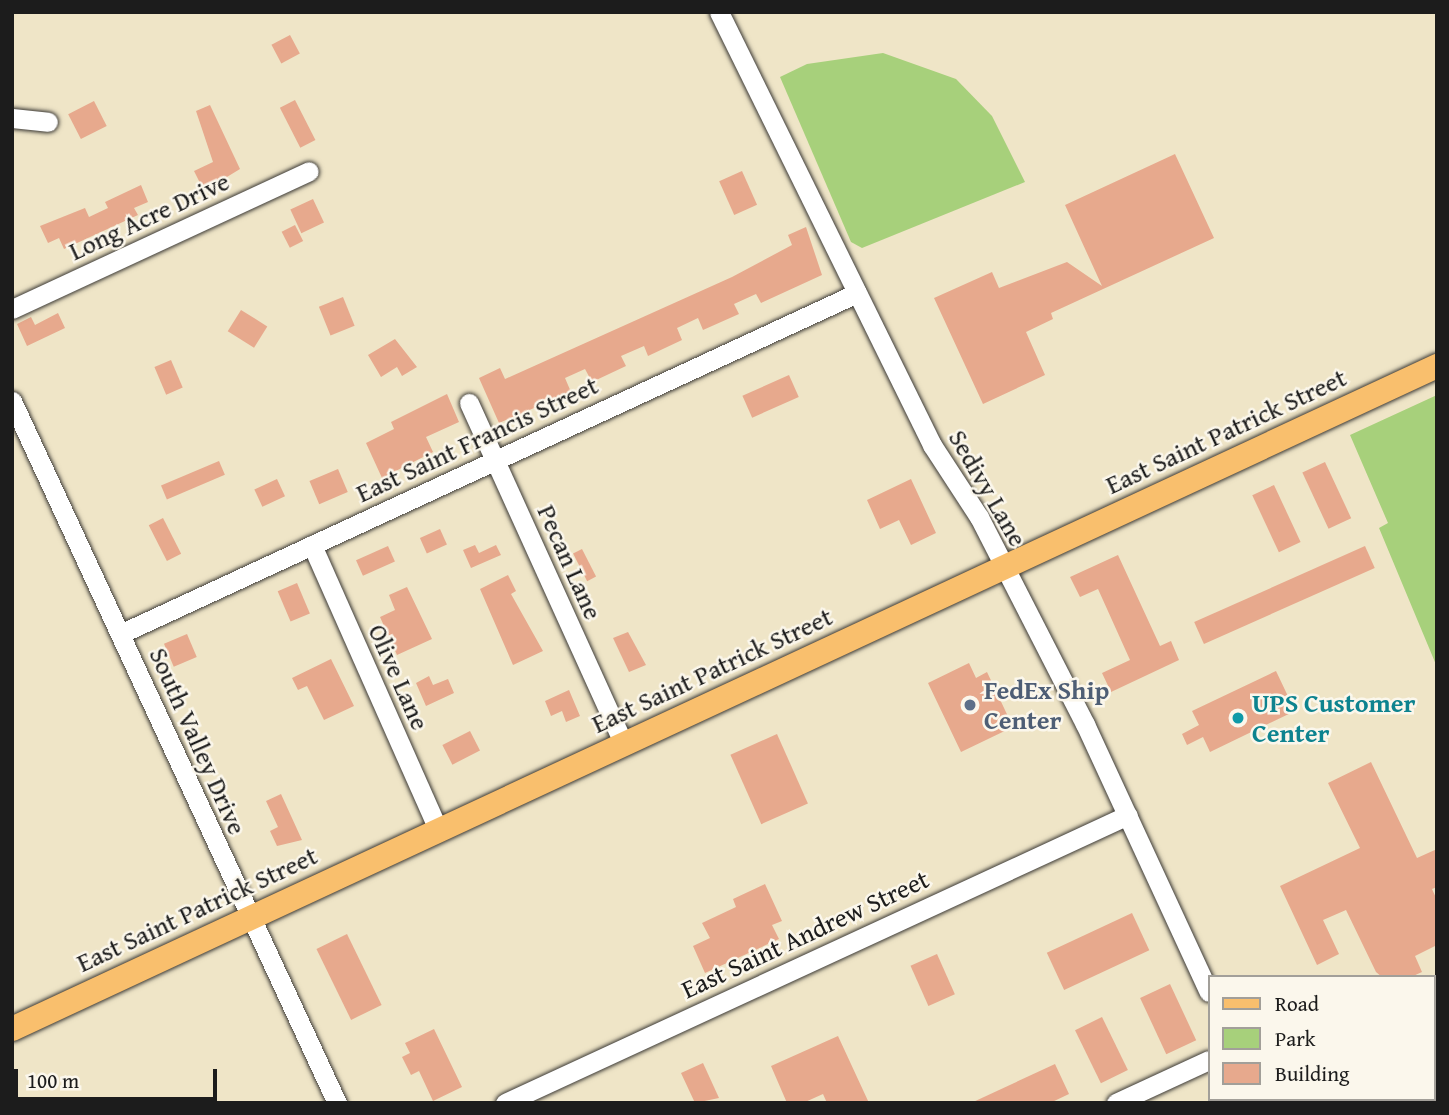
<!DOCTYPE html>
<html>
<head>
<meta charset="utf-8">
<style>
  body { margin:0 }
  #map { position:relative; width:1449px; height:1115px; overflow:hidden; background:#efe5c7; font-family:"Gentium Book Plus",serif }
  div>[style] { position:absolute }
  .green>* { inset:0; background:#a7d07b }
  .building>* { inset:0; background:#e7a98d; transform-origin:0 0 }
  .roads { filter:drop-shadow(0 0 2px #3c3a36) drop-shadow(0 0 2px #3c3a36) }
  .minor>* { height:19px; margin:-9.5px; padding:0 9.5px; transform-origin:9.5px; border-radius:9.5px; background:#fff }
  .major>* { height:24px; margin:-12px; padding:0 12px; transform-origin:12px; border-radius:12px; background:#f9bf6d }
  .dots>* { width:19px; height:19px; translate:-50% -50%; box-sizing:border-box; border:4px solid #fbf7ec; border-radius:50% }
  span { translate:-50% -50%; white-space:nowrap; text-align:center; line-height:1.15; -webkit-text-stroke:5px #fbf7ec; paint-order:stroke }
  .street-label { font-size:26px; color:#1c1c1c }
  .service-label { font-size:26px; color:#4e5e75; font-weight:700 }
  .left { translate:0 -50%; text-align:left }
  .culture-label { font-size:26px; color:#0d838f; font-weight:700 }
  .frame { position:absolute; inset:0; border:14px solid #1c1c1c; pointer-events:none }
  .legend { position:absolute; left:1208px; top:975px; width:228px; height:126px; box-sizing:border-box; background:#fbf7ec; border:2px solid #a29f99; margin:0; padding:9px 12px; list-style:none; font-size:21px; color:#1c1c1c }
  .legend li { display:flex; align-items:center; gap:14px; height:35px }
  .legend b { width:35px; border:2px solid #a29f99 }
  .scale { position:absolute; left:14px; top:1069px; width:203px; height:32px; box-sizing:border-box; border:4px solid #1c1c1c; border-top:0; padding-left:9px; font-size:21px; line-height:24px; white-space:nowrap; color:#1c1c1c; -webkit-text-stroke:5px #fbf7ec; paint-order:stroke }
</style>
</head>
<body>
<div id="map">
  <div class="green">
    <i style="clip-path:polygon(883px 53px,956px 79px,992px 116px,1025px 182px,862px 248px,851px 242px,780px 77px,807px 64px)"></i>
    <i style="clip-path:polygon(1437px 395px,1437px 667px,1379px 528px,1388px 523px,1350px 435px)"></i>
  </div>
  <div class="building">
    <i style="left:290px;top:35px;width:21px;height:21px;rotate:62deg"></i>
    <i style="left:295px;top:100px;width:45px;height:17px;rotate:63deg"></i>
    <i style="left:94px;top:101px;width:28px;height:29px;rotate:63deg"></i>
    <i style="clip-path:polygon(210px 105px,240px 169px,204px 191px,194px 171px,213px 162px,196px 111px)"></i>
    <i style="clip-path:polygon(1175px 154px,1214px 238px,1051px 313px,1053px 319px,1026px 332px,1045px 375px,983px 404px,934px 298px,992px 272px,999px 288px,1067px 262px,1102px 286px,1065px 205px)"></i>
    <i style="left:742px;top:171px;width:37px;height:25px;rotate:66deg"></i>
    <i style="clip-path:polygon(141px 185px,148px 202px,134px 208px,138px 215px,64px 249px,59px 238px,48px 243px,40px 226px,85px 208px,89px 217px,108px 208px,105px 202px)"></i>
    <i style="left:313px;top:199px;width:26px;height:25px;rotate:65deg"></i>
    <i style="left:295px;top:225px;width:18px;height:15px;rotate:63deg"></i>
    <i style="clip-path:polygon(806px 227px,822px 275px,761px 303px,756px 294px,734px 304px,739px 314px,703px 330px,698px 318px,677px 328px,682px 340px,648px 356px,644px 346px,621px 356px,626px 366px,592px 382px,585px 369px,565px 378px,571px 392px,499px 423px,479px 378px,500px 368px,505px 379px,732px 277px,792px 245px,788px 235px)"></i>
    <i style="left:343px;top:297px;width:31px;height:26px;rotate:68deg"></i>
    <i style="left:241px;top:310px;width:31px;height:25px;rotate:32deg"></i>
    <i style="clip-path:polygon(58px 313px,65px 328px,27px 346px,17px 324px,31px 317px,35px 325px)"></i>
    <i style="clip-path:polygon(395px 339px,417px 367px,402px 376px,397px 367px,381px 377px,368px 355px)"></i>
    <i style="left:171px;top:360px;width:30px;height:18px;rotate:67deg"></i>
    <i style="left:789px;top:375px;width:24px;height:51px;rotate:66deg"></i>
    <i style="clip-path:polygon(447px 394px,459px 422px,426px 437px,433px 452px,382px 478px,366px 443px,394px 429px,391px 422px)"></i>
    <i style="left:219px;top:461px;width:15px;height:63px;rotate:67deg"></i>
    <i style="left:1325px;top:462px;width:62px;height:25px;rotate:65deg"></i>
    <i style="left:338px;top:469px;width:25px;height:31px;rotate:67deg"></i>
    <i style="left:277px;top:479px;width:19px;height:25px;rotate:65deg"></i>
    <i style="clip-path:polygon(911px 479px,936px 533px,911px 545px,899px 520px,880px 529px,867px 500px)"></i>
    <i style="left:1274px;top:485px;width:63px;height:24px;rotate:65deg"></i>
    <i style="left:163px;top:518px;width:40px;height:16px;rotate:63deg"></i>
    <i style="left:440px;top:529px;width:17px;height:22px;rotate:66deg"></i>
    <i style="clip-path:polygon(475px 545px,479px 553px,496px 545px,501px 555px,471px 568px,463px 550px)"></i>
    <i style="left:388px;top:546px;width:17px;height:35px;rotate:66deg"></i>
    <i style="left:1365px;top:546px;width:24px;height:187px;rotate:66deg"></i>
    <i style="left:582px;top:549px;width:31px;height:10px;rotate:63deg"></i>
    <i style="clip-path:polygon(1118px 555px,1160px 646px,1171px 641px,1179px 660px,1111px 692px,1102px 673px,1130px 660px,1098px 589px,1080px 597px,1070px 577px)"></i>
    <i style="clip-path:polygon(508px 575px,516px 591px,511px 594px,543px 651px,513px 665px,480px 589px)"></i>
    <i style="left:297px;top:583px;width:33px;height:21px;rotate:67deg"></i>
    <i style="clip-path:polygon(407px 587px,432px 639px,397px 655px,380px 617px,395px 610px,389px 595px)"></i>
    <i style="clip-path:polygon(628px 632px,646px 665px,629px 672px,613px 638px)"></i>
    <i style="left:187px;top:634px;width:25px;height:25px;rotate:67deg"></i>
    <i style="clip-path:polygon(331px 659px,354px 706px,324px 720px,307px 686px,298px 690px,292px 678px)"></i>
    <i style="clip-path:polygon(969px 663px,976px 678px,987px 672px,1013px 727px,961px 752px,928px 683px)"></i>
    <i style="clip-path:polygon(1276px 671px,1295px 711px,1210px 752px,1203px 737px,1187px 745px,1182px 734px,1199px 725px,1192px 711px)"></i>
    <i style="clip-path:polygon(429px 676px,433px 685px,448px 679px,454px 693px,426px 706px,416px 683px)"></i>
    <i style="clip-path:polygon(569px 690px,580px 716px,566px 722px,562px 711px,551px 716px,545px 701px)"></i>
    <i style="left:470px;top:731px;width:22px;height:31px;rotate:63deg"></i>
    <i style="left:777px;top:734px;width:76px;height:51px;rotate:66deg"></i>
    <i style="clip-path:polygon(1371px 762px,1417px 858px,1437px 849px,1437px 887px,1432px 889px,1437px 900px,1437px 945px,1415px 956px,1422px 972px,1411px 977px,1382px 977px,1376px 972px,1346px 910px,1323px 920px,1339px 954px,1317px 965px,1280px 886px,1360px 848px,1328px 783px)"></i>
    <i style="clip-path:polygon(281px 794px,302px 840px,277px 846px,270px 831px,278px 827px,266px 801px)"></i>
    <i style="clip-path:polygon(765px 884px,782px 921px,772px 925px,779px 939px,705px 973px,693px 946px,710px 938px,702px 923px,736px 907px,733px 899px)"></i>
    <i style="left:1132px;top:913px;width:41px;height:94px;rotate:65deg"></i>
    <i style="left:347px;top:934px;width:79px;height:34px;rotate:64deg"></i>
    <i style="left:937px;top:954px;width:44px;height:29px;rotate:66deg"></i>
    <i style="left:1170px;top:984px;width:62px;height:33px;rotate:65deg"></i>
    <i style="left:1102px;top:1017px;width:59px;height:30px;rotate:64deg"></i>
    <i style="clip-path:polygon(434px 1029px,462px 1087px,433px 1101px,419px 1071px,411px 1075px,402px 1057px,410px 1053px,405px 1043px)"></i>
    <i style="clip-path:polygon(838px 1036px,869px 1103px,827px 1103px,823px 1094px,803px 1103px,787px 1103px,771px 1066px)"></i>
    <i style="clip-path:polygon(703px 1063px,719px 1098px,695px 1103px,681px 1073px)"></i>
    <i style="clip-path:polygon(1055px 1064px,1069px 1094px,1050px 1103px,971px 1103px)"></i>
  </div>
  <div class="roads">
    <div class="minor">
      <i style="left:719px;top:12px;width:483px;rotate:63.8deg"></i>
      <i style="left:932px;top:445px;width:86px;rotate:56.9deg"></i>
      <i style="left:979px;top:517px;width:233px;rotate:62.9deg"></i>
      <i style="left:1085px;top:724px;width:295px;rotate:65.2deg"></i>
      <i style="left:12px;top:118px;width:36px;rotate:6deg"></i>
      <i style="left:12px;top:309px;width:327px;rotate:-24.9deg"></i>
      <i style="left:12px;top:401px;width:774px;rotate:65.16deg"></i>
      <i style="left:469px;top:403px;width:373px;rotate:65.6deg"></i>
      <i style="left:312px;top:545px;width:312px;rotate:66.1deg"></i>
      <i style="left:120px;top:634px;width:812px;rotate:-24.83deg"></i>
      <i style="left:1259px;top:1099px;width:4px;rotate:63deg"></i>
      <i style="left:505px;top:1103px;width:686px;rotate:-24.81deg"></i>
      <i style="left:1116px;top:1103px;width:102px;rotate:-24.8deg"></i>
    </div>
    <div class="major">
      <i style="left:12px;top:1029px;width:1572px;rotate:-24.95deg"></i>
    </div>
  </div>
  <div class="dots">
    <i style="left:970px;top:705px;background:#5c6f8a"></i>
    <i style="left:1238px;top:718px;background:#0f9aa8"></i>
  </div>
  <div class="street-label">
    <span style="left:149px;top:216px;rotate:-25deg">Long Acre Drive</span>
    <span style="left:1226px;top:431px;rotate:-25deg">East Saint Patrick Street</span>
    <span style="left:477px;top:439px;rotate:-25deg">East Saint Francis Street</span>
    <span style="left:988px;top:488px;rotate:60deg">Sedivy Lane</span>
    <span style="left:570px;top:562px;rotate:66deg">Pecan Lane</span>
    <span style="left:712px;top:670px;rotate:-25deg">East Saint Patrick Street</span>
    <span style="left:399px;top:677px;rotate:66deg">Olive Lane</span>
    <span style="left:198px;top:741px;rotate:66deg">South Valley Drive</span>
    <span style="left:197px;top:909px;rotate:-25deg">East Saint Patrick Street</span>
    <span style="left:805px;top:934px;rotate:-25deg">East Saint Andrew Street</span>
  </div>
  <div class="service-label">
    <span class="left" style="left:984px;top:705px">FedEx Ship<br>Center</span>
  </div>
  <div class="culture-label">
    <span class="left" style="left:1252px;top:718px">UPS Customer<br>Center</span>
  </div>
  <div class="frame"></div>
  <ul class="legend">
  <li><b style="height:9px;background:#f9bf6d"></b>Road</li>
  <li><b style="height:19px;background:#a7d07b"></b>Park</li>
  <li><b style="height:19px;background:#e7a98d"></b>Building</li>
  </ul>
  <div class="scale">100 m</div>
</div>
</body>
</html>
